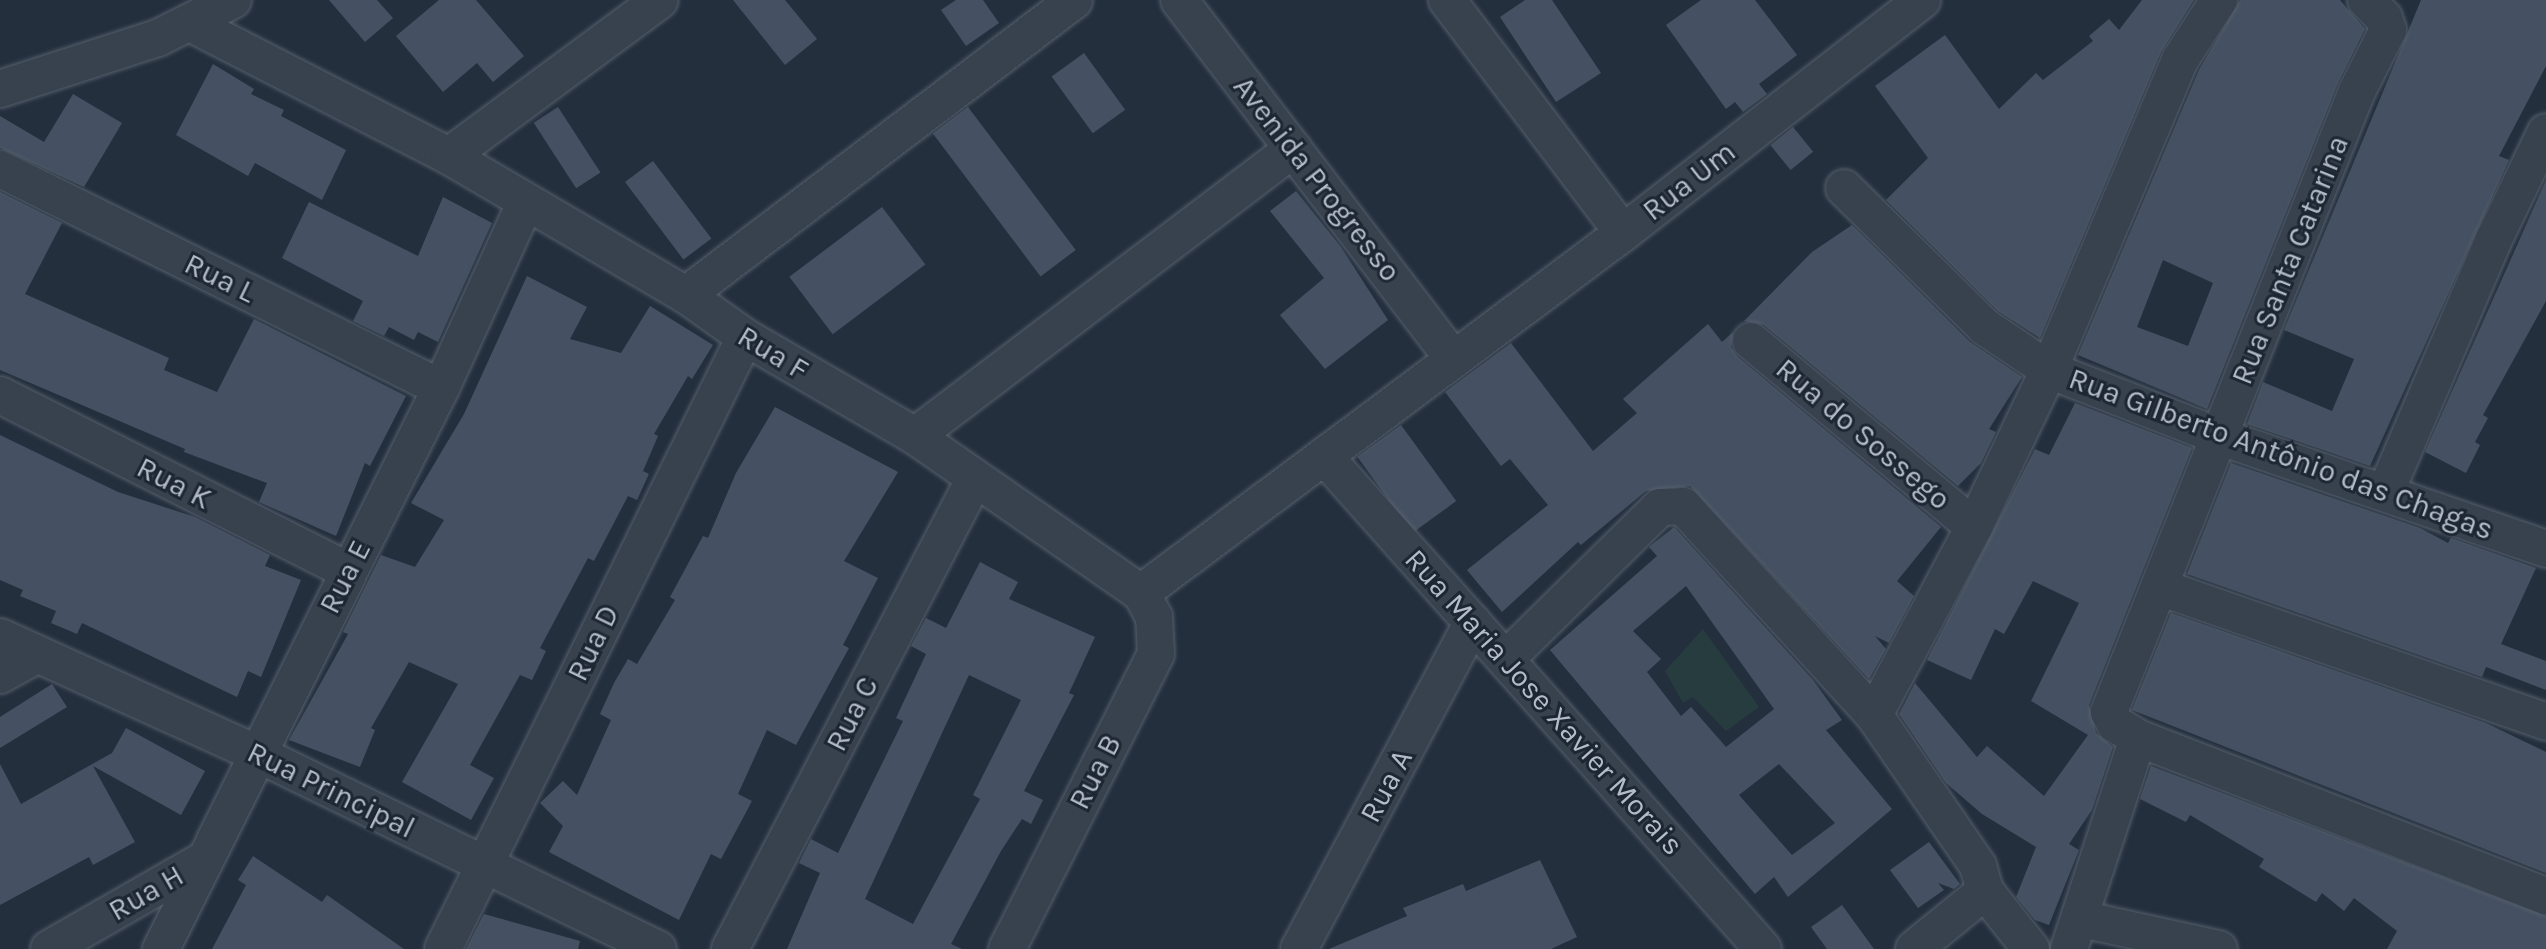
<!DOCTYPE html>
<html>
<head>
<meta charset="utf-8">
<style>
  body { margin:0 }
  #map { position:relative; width:2546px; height:949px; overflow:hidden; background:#242f3e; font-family:Karla,sans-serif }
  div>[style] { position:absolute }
  .green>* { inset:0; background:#263c3f }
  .building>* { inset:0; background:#455162; transform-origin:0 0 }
  .roads { filter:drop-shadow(0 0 2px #565f6c) drop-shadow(0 0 2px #565f6c) }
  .minor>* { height:36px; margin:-18px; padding:0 18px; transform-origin:18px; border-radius:18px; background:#38414e }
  span { translate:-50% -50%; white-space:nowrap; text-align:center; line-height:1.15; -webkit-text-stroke:6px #1d2633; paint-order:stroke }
  .street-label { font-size:30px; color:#b4bcc9 }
</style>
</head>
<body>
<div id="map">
  <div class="green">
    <i style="clip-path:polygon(1703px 629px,1759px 707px,1726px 731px,1693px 697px,1683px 703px,1665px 671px)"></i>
  </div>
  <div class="building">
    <i style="clip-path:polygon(329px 0,377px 0,393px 18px,365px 42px)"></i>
    <i style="clip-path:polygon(439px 0,476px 0,524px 56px,493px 82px,477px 63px,443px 92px,396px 36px)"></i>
    <i style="clip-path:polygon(733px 0,785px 0,817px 39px,785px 65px)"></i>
    <i style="clip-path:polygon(956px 0,983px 0,999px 23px,966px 46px,941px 10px)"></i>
    <i style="clip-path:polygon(1525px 0,1552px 0,1601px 73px,1556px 102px,1500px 17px)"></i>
    <i style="clip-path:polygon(1701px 0,1755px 0,1797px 55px,1759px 84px,1767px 94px,1743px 112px,1735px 102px,1726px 109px,1666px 25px)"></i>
    <i style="clip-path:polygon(2142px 0,2194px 0,2161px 52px,2040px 338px,1998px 311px,1886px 200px,1928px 158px,1875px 86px,1945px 35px,1999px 109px,2036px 73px,2043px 80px,2093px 41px,2089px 36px,2109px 19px,2119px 30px)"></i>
    <i style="clip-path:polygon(evenodd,2240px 0,2340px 0,2365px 29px,2338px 83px,2207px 409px,2078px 355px,2199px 70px,2240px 0,2163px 260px,2213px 283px,2188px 346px,2137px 327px,2163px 260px)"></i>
    <i style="clip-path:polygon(2421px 0,2546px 0,2546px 66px,2499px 156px,2509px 160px,2370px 466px,2247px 424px,2263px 382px,2332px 411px,2354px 359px,2284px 330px)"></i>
    <i style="left:1084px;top:53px;width:70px;height:40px;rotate:54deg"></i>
    <i style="clip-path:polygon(213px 64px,254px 89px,251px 94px,284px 110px,281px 116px,346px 150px,322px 200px,255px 163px,248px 176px,176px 135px)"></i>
    <i style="clip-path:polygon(73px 94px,122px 123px,84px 187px,0 148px,0 116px,44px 142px)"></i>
    <i style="left:558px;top:107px;width:78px;height:29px;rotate:57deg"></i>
    <i style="left:968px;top:107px;width:179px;height:44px;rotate:53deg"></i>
    <i style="left:1793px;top:127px;width:32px;height:29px;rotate:51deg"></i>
    <i style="left:653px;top:161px;width:97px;height:35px;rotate:53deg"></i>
    <i style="clip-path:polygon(2546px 180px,2546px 301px,2483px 415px,2488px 418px,2475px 442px,2480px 445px,2466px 473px,2425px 452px)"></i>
    <i style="clip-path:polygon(1296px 191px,1341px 247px,1388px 320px,1325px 369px,1280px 315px,1324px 278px,1270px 211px)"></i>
    <i style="clip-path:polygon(0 192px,62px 223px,25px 294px,169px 358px,164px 370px,217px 392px,254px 319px,406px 396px,370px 466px,365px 463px,336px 536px,259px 502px,267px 483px,184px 452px,185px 449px,0 370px)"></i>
    <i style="clip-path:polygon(443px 197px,492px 223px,438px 342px,418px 332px,414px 340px,389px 327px,384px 336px,353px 321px,363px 301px,282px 258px,309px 202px,418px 256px)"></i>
    <i style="left:882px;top:207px;width:72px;height:116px;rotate:53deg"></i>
    <i style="clip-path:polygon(1852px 225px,1970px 342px,2022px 377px,1989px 429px,1996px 432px,1981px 463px,1958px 486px,1764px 325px,1744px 321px,1812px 252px)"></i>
    <i style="clip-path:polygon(527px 276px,587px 307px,570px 339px,621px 353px,650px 306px,713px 345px,692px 379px,688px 376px,654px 434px,658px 436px,643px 471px,649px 474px,637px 500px,628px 496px,594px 561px,588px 558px,540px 648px,546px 651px,532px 680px,520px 675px,470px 765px,494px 778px,471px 820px,402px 782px,458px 684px,409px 662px,371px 728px,375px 730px,360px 767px,289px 740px,348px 634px,343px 632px,381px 555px,415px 567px,444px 520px,411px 503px,464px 414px)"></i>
    <i style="clip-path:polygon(1708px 324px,1722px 342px,1733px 332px,1731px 347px,1738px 357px,1941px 527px,1897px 581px,1914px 596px,1889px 643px,1875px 636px,1886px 649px,1869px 679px,1690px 486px,1646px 491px,1581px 545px,1578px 542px,1502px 612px,1467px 570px,1548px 505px,1510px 459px,1501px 466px,1445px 392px,1511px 343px,1593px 451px,1637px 413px,1623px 399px)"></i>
    <i style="clip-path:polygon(2075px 403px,2192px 448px,2089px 705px,2096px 733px,2113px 747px,2092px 810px,2069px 844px,2079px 850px,2049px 925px,2035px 920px,2016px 897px,2036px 847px,1982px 814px,1946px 783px,1899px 714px,1915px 683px,1977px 757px,1987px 746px,2044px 796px,2088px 735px,2031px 701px,2079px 603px,2033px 581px,2004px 634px,1995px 629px,1971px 680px,1927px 660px,2035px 449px,2049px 455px)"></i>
    <i style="clip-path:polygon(775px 407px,898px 472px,844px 561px,878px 578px,843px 645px,849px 648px,796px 745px,767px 730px,738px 794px,752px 801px,721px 859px,711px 854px,679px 920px,549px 852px,563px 826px,540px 803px,563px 781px,577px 795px,611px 720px,600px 714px,614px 683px,628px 659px,637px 664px,675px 600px,670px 597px,703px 536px,708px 538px,736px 473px)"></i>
    <i style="left:1401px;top:425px;width:94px;height:54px;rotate:54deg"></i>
    <i style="clip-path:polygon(0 435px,118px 492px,195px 517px,270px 555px,265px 566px,301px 580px,261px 677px,248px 671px,237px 697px,82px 623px,77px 634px,51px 623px,56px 611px,20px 596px,23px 590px,0 580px)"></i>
    <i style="clip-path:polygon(2231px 463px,2420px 528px,2448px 543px,2451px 538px,2536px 568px,2501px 644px,2546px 661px,2546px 690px,2486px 667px,2482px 677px,2187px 574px)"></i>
    <i style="clip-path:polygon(evenodd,1674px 527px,1813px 680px,1842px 720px,1826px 730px,1892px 809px,1788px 897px,1774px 877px,1755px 894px,1550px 650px,1657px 556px,1649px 547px,1674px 527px,1686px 586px,1774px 709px,1726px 747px,1691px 707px,1681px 716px,1647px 672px,1661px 659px,1633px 631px,1686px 586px,1674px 527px,1779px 764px,1835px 823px,1792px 855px,1739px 795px,1779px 764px)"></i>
    <i style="clip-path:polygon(evenodd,980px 562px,1018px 582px,1009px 599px,1095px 637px,1069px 693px,1074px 695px,1024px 791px,1043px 800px,1031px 824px,1022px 819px,1001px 851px,951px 944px,962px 949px,787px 949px,820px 873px,799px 863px,811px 839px,838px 853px,903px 721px,896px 718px,926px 654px,911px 646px,926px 618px,946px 628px,980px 562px,969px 675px,1021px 700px,973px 795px,980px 799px,913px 924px,865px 899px,969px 675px)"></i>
    <i style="clip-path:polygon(2171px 613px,2486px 723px,2546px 752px,2546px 873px,2132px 710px)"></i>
    <i style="clip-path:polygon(52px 684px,67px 707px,0 748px,0 717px)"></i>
    <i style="clip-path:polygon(126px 728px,205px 771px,181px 815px,93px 766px,135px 842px,93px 865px,89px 857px,0 905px,0 764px,21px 804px,112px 753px)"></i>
    <i style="clip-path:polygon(2151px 766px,2546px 916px,2546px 949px,2387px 949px,2397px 931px,2354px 898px,2344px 911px,2322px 893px,2316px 902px,2259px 867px,2264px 859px,2190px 815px,2186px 822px,2140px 799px)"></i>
    <i style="clip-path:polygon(1929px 842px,1960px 884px,1954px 889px,1938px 883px,1944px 890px,1918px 908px,1890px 870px)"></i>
    <i style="clip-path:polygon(253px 856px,322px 902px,327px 895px,404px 949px,212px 949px,246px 885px,238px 880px)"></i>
    <i style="clip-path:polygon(1540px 860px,1577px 937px,1551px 949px,1329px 949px,1407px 916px,1403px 908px,1463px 884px,1466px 891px)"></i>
    <i style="clip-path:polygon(1842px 905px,1874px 949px,1827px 949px,1811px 927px)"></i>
    <i style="clip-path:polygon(484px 914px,580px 941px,578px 949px,466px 949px)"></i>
  </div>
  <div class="roads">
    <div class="minor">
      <i style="left:1179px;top:0;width:452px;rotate:52.6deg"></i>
      <i style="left:1447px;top:0;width:292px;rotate:52.9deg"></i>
      <i style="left:2366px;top:0;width:25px;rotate:45deg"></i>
      <i style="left:2384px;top:18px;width:13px;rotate:72deg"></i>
      <i style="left:2388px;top:30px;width:68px;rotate:116.9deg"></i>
      <i style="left:2357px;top:91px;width:669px;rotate:111.77deg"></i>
      <i style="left:2109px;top:712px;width:13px;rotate:63deg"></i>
      <i style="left:2115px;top:724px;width:27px;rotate:31deg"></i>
      <i style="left:2138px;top:738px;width:438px;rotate:21.2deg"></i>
      <i style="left:192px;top:24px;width:289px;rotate:27.2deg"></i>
      <i style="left:449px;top:156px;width:275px;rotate:30.4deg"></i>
      <i style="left:686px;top:295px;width:72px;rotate:35.4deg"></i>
      <i style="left:745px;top:337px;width:197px;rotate:30.2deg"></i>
      <i style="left:915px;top:436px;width:275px;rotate:34.8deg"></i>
      <i style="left:1141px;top:593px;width:602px;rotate:-36.76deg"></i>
      <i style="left:1623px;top:233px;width:379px;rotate:-37.9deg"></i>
      <i style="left:0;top:89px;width:166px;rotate:-17.9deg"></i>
      <i style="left:158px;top:38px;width:84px;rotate:-26.9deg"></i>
      <i style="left:449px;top:156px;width:262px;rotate:-36.5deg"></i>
      <i style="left:0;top:169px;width:492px;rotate:26.4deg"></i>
      <i style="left:1844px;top:188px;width:198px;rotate:44.6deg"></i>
      <i style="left:1985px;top:327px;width:77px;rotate:33.9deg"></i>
      <i style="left:2049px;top:370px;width:185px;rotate:21.3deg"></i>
      <i style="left:2221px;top:437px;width:344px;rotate:19deg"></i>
      <i style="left:686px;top:295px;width:487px;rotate:-37.2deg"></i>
      <i style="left:1751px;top:341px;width:290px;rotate:39.8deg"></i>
      <i style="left:0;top:395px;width:390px;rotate:26.8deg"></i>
      <i style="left:915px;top:436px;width:475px;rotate:-37.2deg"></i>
      <i style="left:1324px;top:456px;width:660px;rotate:48.32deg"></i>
      <i style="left:2386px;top:491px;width:272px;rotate:-66.8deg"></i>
      <i style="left:2493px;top:241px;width:121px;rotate:-64.1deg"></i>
      <i style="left:2162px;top:588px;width:407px;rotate:19.2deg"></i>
      <i style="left:0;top:637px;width:281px;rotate:24.4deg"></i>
      <i style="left:256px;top:753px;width:447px;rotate:26deg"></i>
      <i style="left:1506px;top:659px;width:216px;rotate:-44.6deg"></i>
      <i style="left:1660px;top:507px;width:23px;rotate:-2deg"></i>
      <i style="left:1683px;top:506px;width:283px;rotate:47.6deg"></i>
      <i style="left:1874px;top:715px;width:183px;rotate:55.4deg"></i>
      <i style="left:1978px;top:866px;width:26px;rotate:74deg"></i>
      <i style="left:1985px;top:891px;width:74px;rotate:51.6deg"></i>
      <i style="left:0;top:675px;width:43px;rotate:-28.9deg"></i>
      <i style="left:1874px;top:715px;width:213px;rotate:-62deg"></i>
      <i style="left:1974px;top:527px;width:174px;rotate:-64.5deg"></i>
      <i style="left:2049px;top:370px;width:337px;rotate:-67.1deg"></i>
      <i style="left:2180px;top:60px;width:72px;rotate:-57deg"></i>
      <i style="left:2081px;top:919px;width:141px;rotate:12.3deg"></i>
      <i style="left:49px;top:949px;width:177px;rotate:-29.9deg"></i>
      <i style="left:161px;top:949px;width:627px;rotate:-63.48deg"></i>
      <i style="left:441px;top:388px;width:202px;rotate:-65.5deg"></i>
      <i style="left:443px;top:949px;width:682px;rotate:-63.74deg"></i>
      <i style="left:730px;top:949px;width:529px;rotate:-62.51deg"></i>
      <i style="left:1007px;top:949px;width:330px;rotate:-63.2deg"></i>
      <i style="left:1156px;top:654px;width:37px;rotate:-93deg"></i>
      <i style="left:1154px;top:617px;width:27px;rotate:-118deg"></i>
      <i style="left:1299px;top:949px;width:370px;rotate:-62deg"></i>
      <i style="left:1914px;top:949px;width:92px;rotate:-39.2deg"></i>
      <i style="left:2069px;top:949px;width:222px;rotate:-71.9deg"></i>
    </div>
  </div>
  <div class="street-label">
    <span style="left:1317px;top:179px;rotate:52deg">Avenida Progresso</span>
    <span style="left:1689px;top:181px;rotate:-38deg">Rua Um</span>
    <span style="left:2290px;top:260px;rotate:-68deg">Rua Santa Catarina</span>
    <span style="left:220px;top:278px;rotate:26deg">Rua L</span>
    <span style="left:773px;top:353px;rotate:31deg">Rua F</span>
    <span style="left:1863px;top:434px;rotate:40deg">Rua do Sossego</span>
    <span style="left:2281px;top:454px;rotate:20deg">Rua Gilberto Antônio das Chagas</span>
    <span style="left:174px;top:483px;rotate:27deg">Rua K</span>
    <span style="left:345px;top:577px;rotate:-63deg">Rua E</span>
    <span style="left:593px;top:643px;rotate:-64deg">Rua D</span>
    <span style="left:1544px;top:702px;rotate:48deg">Rua Maria Jose Xavier Morais</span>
    <span style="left:852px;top:714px;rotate:-63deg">Rua C</span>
    <span style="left:1095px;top:772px;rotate:-63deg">Rua B</span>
    <span style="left:1386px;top:786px;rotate:-62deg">Rua A</span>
    <span style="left:331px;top:790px;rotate:26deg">Rua Principal</span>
    <span style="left:146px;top:893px;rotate:-30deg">Rua H</span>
  </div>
</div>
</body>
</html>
